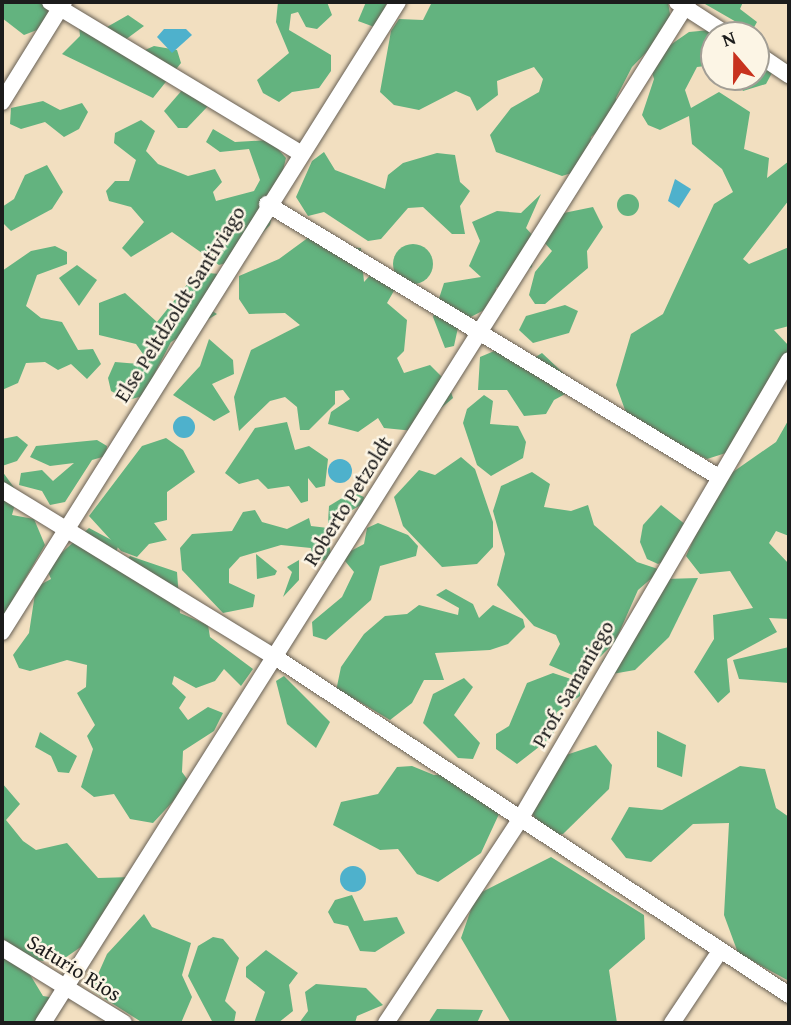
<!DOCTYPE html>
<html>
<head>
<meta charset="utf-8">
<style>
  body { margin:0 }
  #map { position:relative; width:791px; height:1025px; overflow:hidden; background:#f2dfc0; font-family:"Gentium Book Plus",serif }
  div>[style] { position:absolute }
  .forest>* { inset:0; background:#63b37f }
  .round { border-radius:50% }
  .water>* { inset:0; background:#4eb1cc }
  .roads { filter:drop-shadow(0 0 2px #676055) drop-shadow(0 0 2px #676055) }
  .minor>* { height:16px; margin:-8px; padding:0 8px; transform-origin:8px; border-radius:8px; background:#fff }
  span { translate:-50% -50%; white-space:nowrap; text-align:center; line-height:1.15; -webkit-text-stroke:5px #fcf5e5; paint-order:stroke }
  .street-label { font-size:21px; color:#1c1c1c }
  .frame { position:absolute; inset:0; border:4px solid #1c1c1c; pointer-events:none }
  .north { position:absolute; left:700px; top:21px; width:70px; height:70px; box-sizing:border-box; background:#fcf5e5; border:2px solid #a29e95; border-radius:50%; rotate:340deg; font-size:19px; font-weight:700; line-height:28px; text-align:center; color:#1c1c1c }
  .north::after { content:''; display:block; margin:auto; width:24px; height:32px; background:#c8321e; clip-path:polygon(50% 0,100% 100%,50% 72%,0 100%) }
</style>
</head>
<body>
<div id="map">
  <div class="forest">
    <i style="clip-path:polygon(2px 2px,58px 2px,37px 30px,24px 35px,2px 18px)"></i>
    <i style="clip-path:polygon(278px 2px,327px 2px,332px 15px,317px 29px,306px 27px,298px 12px,291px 14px,289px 30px,331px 55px,331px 71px,319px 88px,292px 92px,279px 102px,263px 93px,257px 80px,289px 53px,276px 22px)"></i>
    <i style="clip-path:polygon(366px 2px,387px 2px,377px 28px,358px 21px)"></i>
    <i style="clip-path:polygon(432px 2px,668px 2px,672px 26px,632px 67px,616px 98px,620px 112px,591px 137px,588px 168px,562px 176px,496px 152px,490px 135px,511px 108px,539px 92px,543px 79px,534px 67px,497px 81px,498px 95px,477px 111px,470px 97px,456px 91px,419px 110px,394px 105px,380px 92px,391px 31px,399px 19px,423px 20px)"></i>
    <i style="clip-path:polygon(743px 2px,740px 9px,757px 22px,752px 31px,705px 4px)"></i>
    <i style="clip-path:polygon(128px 15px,144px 26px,125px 40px,134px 55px,154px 46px,177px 50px,181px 63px,153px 98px,62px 54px,80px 36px,79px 26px,91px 22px,107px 27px)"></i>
    <i style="clip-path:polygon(731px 28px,747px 35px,714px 35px,714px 65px,697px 67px,685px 90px,691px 108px,719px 92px,750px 112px,744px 149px,769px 158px,767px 178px,789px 161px,789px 200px,743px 259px,749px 264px,789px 247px,789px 326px,774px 330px,789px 346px,789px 369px,729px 452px,707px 459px,629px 421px,616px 385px,631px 334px,663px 314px,714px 204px,733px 192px,722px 169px,692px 144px,689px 116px,660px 130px,648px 125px,642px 115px,654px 79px,651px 69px,663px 50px,689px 32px)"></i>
    <i style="clip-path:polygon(756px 42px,770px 53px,773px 71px,766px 84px,743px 91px,734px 77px,756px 77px)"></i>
    <i style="clip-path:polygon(183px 89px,209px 105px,187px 128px,178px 128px,164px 111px)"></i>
    <i style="clip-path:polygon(43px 101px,60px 110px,82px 103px,88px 112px,79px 129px,64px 137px,45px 122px,21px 129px,10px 124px,11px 108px)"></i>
    <i style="clip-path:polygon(141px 120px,155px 131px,146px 151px,158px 164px,188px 176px,215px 169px,222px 182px,213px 192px,216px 201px,254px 191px,260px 180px,249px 149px,220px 152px,206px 142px,213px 129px,235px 142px,270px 140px,286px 158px,270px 225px,237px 260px,219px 265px,172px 232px,131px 257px,122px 248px,144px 222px,131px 207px,109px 201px,106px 191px,115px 181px,129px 181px,136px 160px,114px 143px,115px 133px)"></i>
    <i style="clip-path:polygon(324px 152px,335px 170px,385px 189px,388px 175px,403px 163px,437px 153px,455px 155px,460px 182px,470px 191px,460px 206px,465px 234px,452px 234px,423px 207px,408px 208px,381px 239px,368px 241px,324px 212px,308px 216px,296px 197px,312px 161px)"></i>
    <i style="clip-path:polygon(47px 165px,63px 192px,52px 209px,11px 231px,2px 222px,2px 207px,14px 199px,25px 175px)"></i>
    <i class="round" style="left:617px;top:194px;width:22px;height:22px"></i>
    <i style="clip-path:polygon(541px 194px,526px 228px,535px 238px,532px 267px,496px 288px,496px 304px,459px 323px,454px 346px,445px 348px,433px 317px,444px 283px,481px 277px,469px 266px,480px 241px,472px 222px,497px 211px,521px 213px)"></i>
    <i style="clip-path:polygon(593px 207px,603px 227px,587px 251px,588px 268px,545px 304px,535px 304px,529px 295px,535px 272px,552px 251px,543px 241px,549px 216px)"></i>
    <i style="clip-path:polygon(333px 236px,345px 247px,361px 248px,364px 282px,374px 271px,395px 289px,387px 303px,407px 320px,404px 351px,397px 358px,404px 373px,430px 365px,448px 383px,453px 398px,414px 431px,384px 428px,378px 418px,358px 432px,328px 424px,331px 412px,350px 399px,343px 390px,335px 391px,335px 404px,309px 430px,300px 430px,297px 407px,285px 397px,270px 401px,239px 431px,234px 397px,251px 350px,300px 325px,285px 313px,249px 314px,239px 299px,239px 276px,279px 259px,309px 237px)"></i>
    <i class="round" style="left:393px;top:244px;width:40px;height:40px"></i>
    <i style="clip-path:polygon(55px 246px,67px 252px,67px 264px,37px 275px,26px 306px,41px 318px,62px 322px,78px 350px,93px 349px,101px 364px,87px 379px,71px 364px,58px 370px,45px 362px,26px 363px,18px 383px,2px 390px,2px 271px,31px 251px)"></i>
    <i style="clip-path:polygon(77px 265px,97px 280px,79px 306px,59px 278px)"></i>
    <i style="clip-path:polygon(197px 272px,219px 274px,216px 292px,200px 303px,217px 314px,171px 342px,143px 396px,128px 400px,111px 391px,108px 378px,115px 362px,139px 364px,143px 354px,136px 344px,99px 335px,99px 303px,125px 293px,157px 322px)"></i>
    <i style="clip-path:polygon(565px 305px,578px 311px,569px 333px,533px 343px,519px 330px,526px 316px)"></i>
    <i style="clip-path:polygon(209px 339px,233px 360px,234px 374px,212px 384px,230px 412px,214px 421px,173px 395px,200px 366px)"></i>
    <i style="clip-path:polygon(499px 349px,529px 361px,542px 353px,578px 387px,554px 400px,546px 414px,524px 416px,507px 390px,478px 390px,480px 357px)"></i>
    <i style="clip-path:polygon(484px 395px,493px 401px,490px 424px,518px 426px,526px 442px,523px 458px,491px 476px,477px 465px,463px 423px,467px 409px)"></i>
    <i style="clip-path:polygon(789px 419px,789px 536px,776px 531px,769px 543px,789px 564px,789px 619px,769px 618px,777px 632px,727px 659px,730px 692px,718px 703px,694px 672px,714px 639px,713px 615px,753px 608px,730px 571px,700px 574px,686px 556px,720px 481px,776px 442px)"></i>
    <i style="clip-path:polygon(287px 422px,295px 450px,309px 446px,328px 459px,325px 486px,316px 488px,308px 478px,308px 501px,301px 503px,289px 486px,268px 489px,258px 479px,239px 484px,225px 473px,255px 428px)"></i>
    <i style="clip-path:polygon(17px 436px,28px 445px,17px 461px,2px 466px,2px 439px)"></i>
    <i style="clip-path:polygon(166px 438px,183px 450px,195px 472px,167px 492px,167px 520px,154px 523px,167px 540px,149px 544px,137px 557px,121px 551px,89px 516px,142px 446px)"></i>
    <i style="clip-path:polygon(97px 440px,107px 446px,106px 456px,92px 460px,65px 502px,50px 505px,42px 491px,19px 485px,21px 473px,42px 470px,53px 481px,74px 463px,50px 466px,30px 457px,36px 446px)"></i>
    <i style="clip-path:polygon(461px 457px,475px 469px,493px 522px,493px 547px,477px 564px,442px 567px,403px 526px,394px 497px,419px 470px,435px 475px)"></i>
    <i style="clip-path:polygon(2px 471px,18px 493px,12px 515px,34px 519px,45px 545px,2px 618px)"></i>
    <i style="clip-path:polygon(532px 472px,550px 484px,544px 507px,571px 511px,588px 505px,594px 525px,637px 562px,661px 570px,638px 590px,615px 642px,579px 678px,549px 665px,560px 644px,556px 635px,534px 626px,497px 585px,505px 554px,493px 511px,501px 486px)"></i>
    <i style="clip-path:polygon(352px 492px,364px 497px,363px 504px,328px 523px,329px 506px)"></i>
    <i style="clip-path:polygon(661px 505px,686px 525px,689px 539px,684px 553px,658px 564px,647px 559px,640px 542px,643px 525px)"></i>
    <i style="clip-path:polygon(255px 510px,262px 522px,287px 529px,309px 518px,311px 526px,328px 528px,331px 557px,314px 565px,311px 548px,281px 545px,240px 557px,229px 569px,229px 583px,255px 595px,253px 607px,223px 613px,182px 570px,180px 548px,192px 534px,232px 531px,243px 512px)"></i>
    <i style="clip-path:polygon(378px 523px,408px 535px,418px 546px,416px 556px,380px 566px,371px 600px,326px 640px,313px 636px,312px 622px,342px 597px,354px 572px,345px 561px,347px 553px,364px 544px,367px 528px)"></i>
    <i style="clip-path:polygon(89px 528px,119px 544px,111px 567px,120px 569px,130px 556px,177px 572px,180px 613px,208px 625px,210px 637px,253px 669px,241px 686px,224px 669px,215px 681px,196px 688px,174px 676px,172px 684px,186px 697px,179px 708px,188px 720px,208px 707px,223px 713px,214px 731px,183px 751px,182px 772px,190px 783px,153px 823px,130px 819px,114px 794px,94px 797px,81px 787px,93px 749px,87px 736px,95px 725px,77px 693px,86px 687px,87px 665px,67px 660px,30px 671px,19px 668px,13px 655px,29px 633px,36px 587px,51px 579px,46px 567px)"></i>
    <i style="clip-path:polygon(256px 554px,277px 571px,275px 575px,257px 579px)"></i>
    <i style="clip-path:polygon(299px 560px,299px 580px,283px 597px,292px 572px,287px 567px)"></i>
    <i style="clip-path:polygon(698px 578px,669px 637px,635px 670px,612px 674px,602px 662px,665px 579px)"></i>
    <i style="clip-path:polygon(446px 589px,473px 604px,479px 618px,493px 605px,523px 619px,525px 627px,508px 644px,490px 650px,435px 653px,444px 680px,424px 680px,412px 703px,390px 720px,353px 698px,343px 701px,336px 691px,341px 667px,364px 634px,385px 616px,407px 614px,419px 605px,458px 615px,459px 608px,436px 595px)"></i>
    <i style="clip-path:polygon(789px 647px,789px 683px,739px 679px,733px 660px)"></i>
    <i style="clip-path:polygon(553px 673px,580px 682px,580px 696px,557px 712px,553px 736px,517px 764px,496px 749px,496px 734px,509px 726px,527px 683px)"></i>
    <i style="clip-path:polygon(284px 676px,330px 722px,316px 748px,287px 724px,276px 681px)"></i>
    <i style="clip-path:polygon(464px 678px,473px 687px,454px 715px,480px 743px,473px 759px,458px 758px,423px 723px,433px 694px)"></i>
    <i style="clip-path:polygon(657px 731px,686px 745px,682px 777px,657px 767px)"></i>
    <i style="clip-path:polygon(40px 732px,77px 756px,69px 773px,58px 772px,51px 756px,35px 747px)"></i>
    <i style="clip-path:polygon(596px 745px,612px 765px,609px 789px,563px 834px,547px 837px,532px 813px,563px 756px)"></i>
    <i style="clip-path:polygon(412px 766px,434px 775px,467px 773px,499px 814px,481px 853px,438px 882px,417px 874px,398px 849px,380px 850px,333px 825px,341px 802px,378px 794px,397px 767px)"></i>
    <i style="clip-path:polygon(740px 766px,765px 769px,776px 808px,789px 817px,789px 981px,738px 953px,724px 915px,729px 823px,693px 824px,651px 862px,626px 858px,611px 839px,629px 807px,662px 810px)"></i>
    <i style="clip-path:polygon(2px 783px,20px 804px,6px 820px,23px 841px,36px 850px,67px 843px,98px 878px,132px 877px,91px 940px,59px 962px,31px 960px,26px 968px,43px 996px,55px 998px,39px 1023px,2px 1023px)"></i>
    <i style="clip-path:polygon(551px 857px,644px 915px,645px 939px,609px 970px,617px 1023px,511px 1023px,461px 938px,476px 895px)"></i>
    <i style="clip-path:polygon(352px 895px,364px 921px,397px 917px,405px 933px,375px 952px,360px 951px,348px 926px,334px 923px,328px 912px,335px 900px)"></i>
    <i style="clip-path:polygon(144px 914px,152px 927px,191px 943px,182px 975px,192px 997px,181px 1023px,143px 1023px,91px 990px,107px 954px)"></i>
    <i style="clip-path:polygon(213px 937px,223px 939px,239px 958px,225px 1001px,236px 1012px,234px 1023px,213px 1023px,188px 976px,198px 946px)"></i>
    <i style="clip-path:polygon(266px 950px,298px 973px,289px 985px,293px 1011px,278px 1023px,254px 1023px,265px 992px,246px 977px,246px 967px)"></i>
    <i style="clip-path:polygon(316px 984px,366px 988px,383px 1005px,357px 1016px,355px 1023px,299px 1023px,308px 1011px,305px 992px)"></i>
    <i style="clip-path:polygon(437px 1009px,483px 1010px,477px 1023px,428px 1023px)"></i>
  </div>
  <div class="water">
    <i style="clip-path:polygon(164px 29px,186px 29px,192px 35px,172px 53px,157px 37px)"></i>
    <i style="clip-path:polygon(675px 179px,691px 189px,679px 208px,668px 201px)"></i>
    <i class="round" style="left:173px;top:416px;width:22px;height:22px"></i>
    <i class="round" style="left:328px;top:459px;width:24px;height:24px"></i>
    <i class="round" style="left:340px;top:866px;width:26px;height:26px"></i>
  </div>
  <div class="roads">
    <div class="minor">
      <i style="left:50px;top:2px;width:292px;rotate:31.1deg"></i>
      <i style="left:677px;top:2px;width:61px;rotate:32.9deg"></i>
      <i style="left:756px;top:53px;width:40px;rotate:34deg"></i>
      <i style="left:2px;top:102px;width:118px;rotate:-58.2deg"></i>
      <i style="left:267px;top:204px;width:526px;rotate:31.15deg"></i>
      <i style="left:2px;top:490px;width:320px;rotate:31.5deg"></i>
      <i style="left:275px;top:657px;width:615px;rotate:33.33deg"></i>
      <i style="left:2px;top:632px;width:744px;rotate:-57.85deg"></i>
      <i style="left:2px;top:948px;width:143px;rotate:31.6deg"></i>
      <i style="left:43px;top:1023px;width:1208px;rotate:-57.72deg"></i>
      <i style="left:386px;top:1023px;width:242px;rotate:-56.6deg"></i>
      <i style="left:519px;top:821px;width:534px;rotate:-59.64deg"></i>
      <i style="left:672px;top:1023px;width:87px;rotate:-56.3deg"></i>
    </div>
  </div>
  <div class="street-label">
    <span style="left:180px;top:304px;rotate:-58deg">Else Peltdzoldt Santiviago</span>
    <span style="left:348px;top:501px;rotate:-58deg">Roberto Petzoldt</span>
    <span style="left:573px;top:684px;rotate:-60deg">Prof. Samaniego</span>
    <span style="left:74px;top:968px;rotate:32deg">Saturio Rios</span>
  </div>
  <div class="frame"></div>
  <div class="north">N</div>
</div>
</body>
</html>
